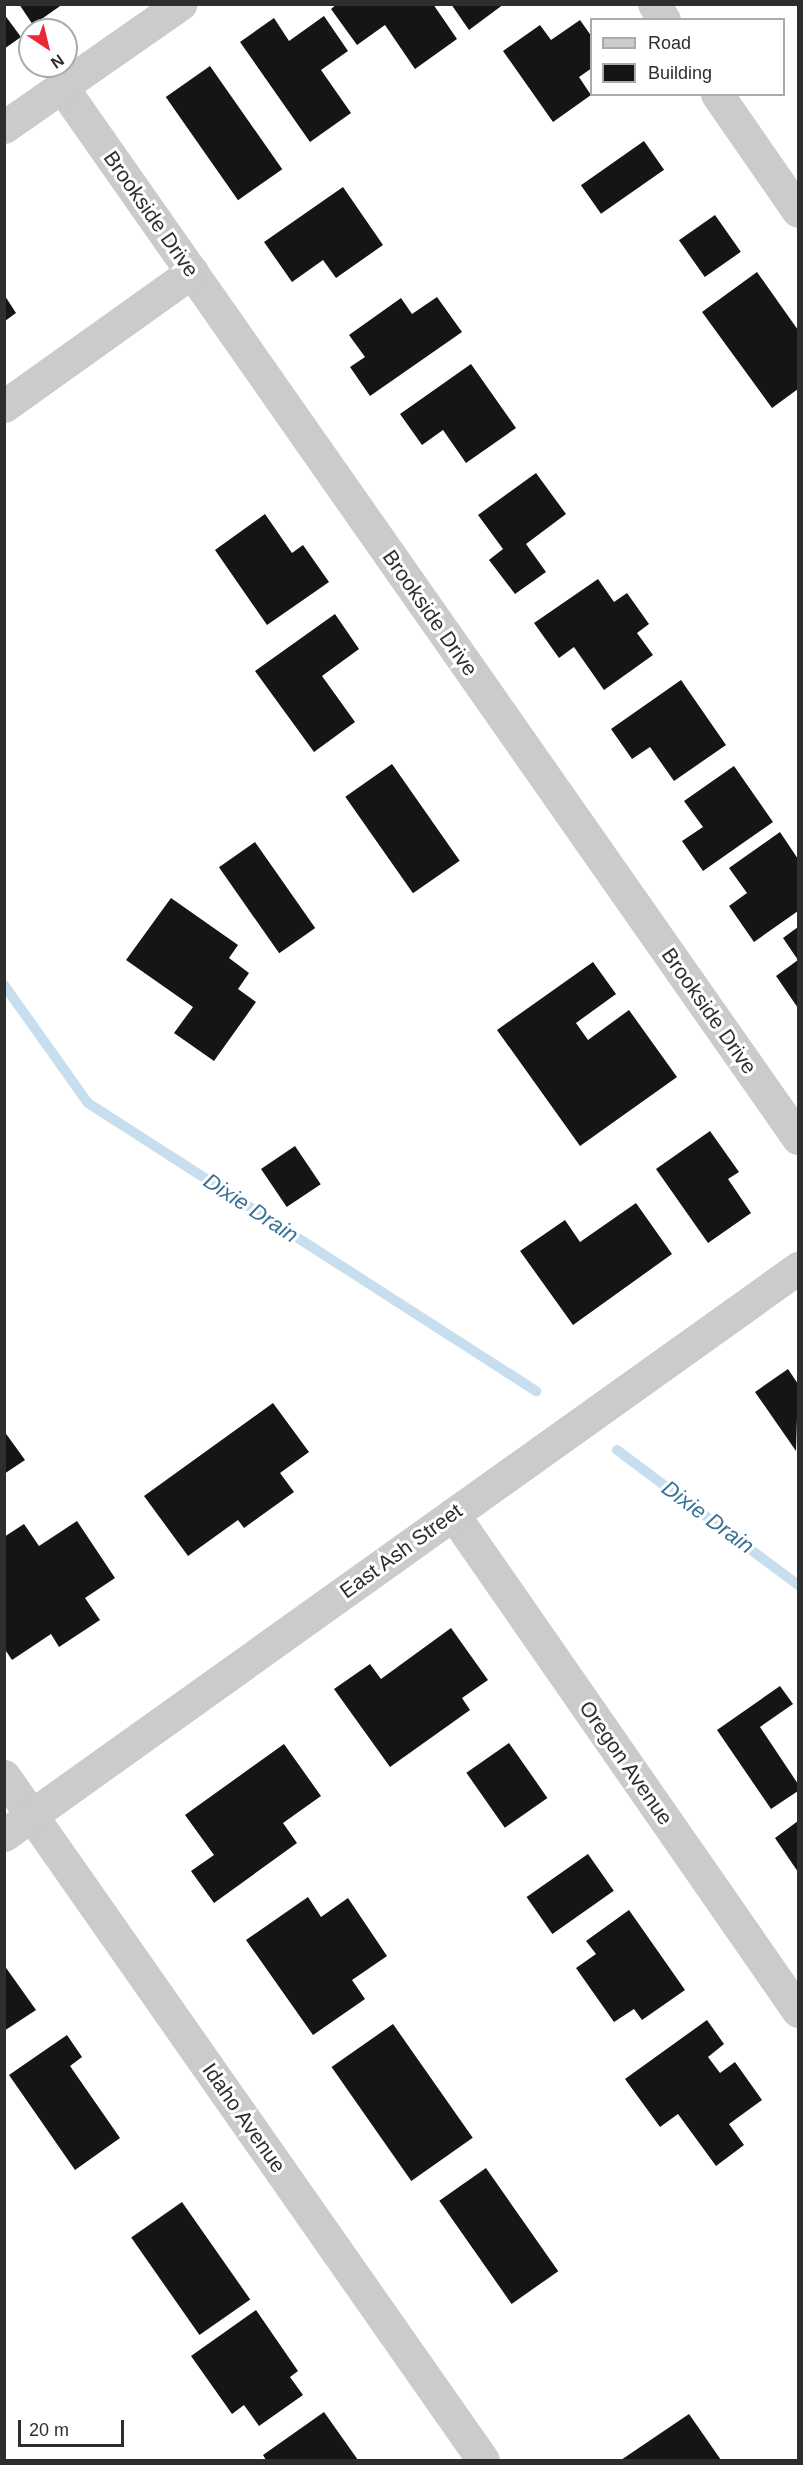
<!DOCTYPE html>
<html>
<head>
<meta charset="utf-8">
<style>
  body { margin:0 }
  #map { position:relative; width:803px; height:2465px; overflow:hidden; background:#fff; font-family:Arial,sans-serif }
  div>[style] { position:absolute }
  .stream>* { height:10px; margin:-5px; padding:0 5px; transform-origin:5px; border-radius:5px; background:#c6deed }
  .building>* { inset:0; background:#151515; transform-origin:0 0 }
  .minor>* { height:33px; margin:-16.5px; padding:0 16.5px; transform-origin:16.5px; border-radius:16.5px; background:#cbcbcb }
  span { translate:-50% -50%; white-space:nowrap; text-align:center; line-height:1.15; -webkit-text-stroke:6px #fff; paint-order:stroke }
  .street-label { font-size:21px; color:#2e2e2e }
  .water-label { font-size:22px; color:#387194; font-style:italic }
  .frame { position:absolute; inset:0; border:6px solid #2e2e2e; pointer-events:none }
  .legend { position:absolute; left:590px; top:18px; width:195px; height:78px; box-sizing:border-box; background:#fff; border:2px solid #ababab; margin:0; padding:8px 10px; list-style:none; font-size:18px; color:#2e2e2e }
  .legend li { display:flex; align-items:center; gap:12px; height:30px }
  .legend b { width:30px; border:2px solid #ababab }
  .north { position:absolute; left:18px; top:18px; width:60px; height:60px; box-sizing:border-box; background:#fff; border:2px solid #ababab; border-radius:50%; rotate:145deg; font-size:16px; font-weight:700; line-height:24px; text-align:center; color:#2e2e2e }
  .north::after { content:''; display:block; margin:auto; width:21px; height:27px; background:#ee2737; clip-path:polygon(50% 0,100% 100%,50% 72%,0 100%) }
  .scale { position:absolute; left:18px; top:2420px; width:106px; height:27px; box-sizing:border-box; border:3px solid #2e2e2e; border-top:0; padding-left:8px; font-size:18px; line-height:21px; white-space:nowrap; color:#2e2e2e; -webkit-text-stroke:4px #fff; paint-order:stroke }
</style>
</head>
<body>
<div id="map">
  <div class="stream">
    <i style="left:4px;top:985px;width:145px;rotate:54.6deg"></i>
    <i style="left:88px;top:1103px;width:533px;rotate:32.74deg"></i>
    <i style="left:617px;top:1450px;width:226px;rotate:36.7deg"></i>
  </div>
  <div class="building">
    <i style="clip-path:polygon(19px 4px,63px 4px,33px 25px)"></i>
    <i style="clip-path:polygon(337px 4px,433px 4px,457px 39px,415px 69px,385px 25px,357px 45px,331px 9px)"></i>
    <i style="clip-path:polygon(451px 4px,504px 4px,469px 30px)"></i>
    <i style="clip-path:polygon(4px 14px,21px 37px,4px 49px)"></i>
    <i style="clip-path:polygon(324px 16px,348px 51px,321px 70px,351px 113px,310px 142px,240px 42px,274px 18px,289px 41px)"></i>
    <i style="clip-path:polygon(580px 20px,592px 37px,592px 68px,579px 77px,591px 95px,553px 122px,503px 51px,540px 25px,551px 40px)"></i>
    <i style="left:210px;top:66px;width:126px;height:54px;rotate:55deg"></i>
    <i style="left:644px;top:141px;width:35px;height:77px;rotate:55deg"></i>
    <i style="clip-path:polygon(343px 187px,383px 245px,336px 278px,323px 260px,292px 282px,264px 242px)"></i>
    <i style="left:715px;top:215px;width:45px;height:44px;rotate:55deg"></i>
    <i style="clip-path:polygon(757px 272px,798px 330px,798px 389px,772px 408px,702px 312px)"></i>
    <i style="clip-path:polygon(5px 296px,16px 313px,5px 321px)"></i>
    <i style="clip-path:polygon(437px 297px,462px 332px,370px 396px,350px 367px,365px 357px,349px 335px,401px 298px,412px 314px)"></i>
    <i style="clip-path:polygon(471px 364px,516px 428px,466px 463px,443px 430px,422px 445px,400px 414px)"></i>
    <i style="clip-path:polygon(536px 473px,566px 514px,526px 544px,546px 572px,515px 594px,489px 560px,503px 549px,478px 515px)"></i>
    <i style="clip-path:polygon(265px 514px,292px 553px,303px 545px,329px 582px,267px 625px,215px 550px)"></i>
    <i style="clip-path:polygon(598px 579px,614px 602px,627px 593px,649px 624px,637px 633px,653px 655px,604px 690px,574px 647px,559px 658px,534px 623px)"></i>
    <i style="clip-path:polygon(335px 614px,359px 649px,322px 676px,355px 722px,314px 752px,255px 671px)"></i>
    <i style="clip-path:polygon(681px 680px,726px 745px,674px 781px,650px 747px,632px 759px,611px 729px)"></i>
    <i style="left:392px;top:764px;width:118px;height:57px;rotate:55deg"></i>
    <i style="clip-path:polygon(734px 766px,773px 822px,703px 871px,682px 841px,703px 827px,684px 801px)"></i>
    <i style="clip-path:polygon(780px 832px,798px 859px,798px 911px,754px 942px,729px 906px,747px 893px,729px 868px)"></i>
    <i style="left:255px;top:842px;width:105px;height:44px;rotate:55deg"></i>
    <i style="clip-path:polygon(171px 898px,238px 945px,229px 958px,249px 973px,238px 989px,256px 1002px,214px 1061px,174px 1033px,193px 1007px,126px 960px)"></i>
    <i style="clip-path:polygon(798px 927px,798px 1008px,776px 976px,798px 960px,783px 938px)"></i>
    <i style="clip-path:polygon(593px 962px,616px 994px,576px 1023px,588px 1040px,629px 1010px,677px 1077px,580px 1146px,497px 1030px)"></i>
    <i style="clip-path:polygon(710px 1131px,739px 1172px,728px 1179px,751px 1213px,708px 1243px,656px 1169px)"></i>
    <i style="left:295px;top:1146px;width:46px;height:41px;rotate:56deg"></i>
    <i style="clip-path:polygon(636px 1203px,672px 1254px,573px 1325px,520px 1251px,565px 1220px,580px 1242px)"></i>
    <i style="clip-path:polygon(788px 1369px,798px 1384px,796px 1451px,755px 1392px)"></i>
    <i style="clip-path:polygon(273px 1403px,309px 1452px,280px 1473px,294px 1492px,244px 1528px,238px 1520px,188px 1556px,144px 1496px)"></i>
    <i style="clip-path:polygon(4px 1431px,25px 1460px,4px 1474px)"></i>
    <i style="clip-path:polygon(77px 1521px,115px 1578px,85px 1598px,100px 1620px,59px 1647px,51px 1634px,12px 1660px,4px 1648px,4px 1537px,24px 1524px,39px 1546px)"></i>
    <i style="clip-path:polygon(451px 1628px,488px 1680px,462px 1698px,470px 1710px,390px 1767px,334px 1689px,370px 1664px,381px 1679px)"></i>
    <i style="clip-path:polygon(780px 1686px,793px 1704px,760px 1727px,798px 1784px,798px 1791px,771px 1809px,717px 1730px)"></i>
    <i style="left:509px;top:1743px;width:67px;height:52px;rotate:55deg"></i>
    <i style="clip-path:polygon(284px 1744px,321px 1796px,283px 1823px,297px 1843px,214px 1903px,191px 1871px,214px 1855px,185px 1815px)"></i>
    <i style="clip-path:polygon(798px 1821px,798px 1872px,775px 1838px)"></i>
    <i style="left:588px;top:1854px;width:45px;height:75px;rotate:55deg"></i>
    <i style="clip-path:polygon(308px 1897px,321px 1917px,348px 1898px,387px 1956px,352px 1980px,365px 1999px,313px 2035px,246px 1940px)"></i>
    <i style="clip-path:polygon(629px 1910px,685px 1990px,642px 2020px,634px 2009px,614px 2022px,576px 1968px,596px 1954px,586px 1941px)"></i>
    <i style="clip-path:polygon(4px 1965px,36px 2010px,4px 2031px)"></i>
    <i style="clip-path:polygon(707px 2020px,724px 2044px,708px 2057px,720px 2073px,735px 2062px,762px 2100px,729px 2124px,744px 2145px,716px 2166px,678px 2114px,660px 2127px,625px 2079px)"></i>
    <i style="left:393px;top:2024px;width:139px;height:75px;rotate:55deg"></i>
    <i style="clip-path:polygon(67px 2035px,82px 2057px,70px 2066px,120px 2138px,75px 2170px,9px 2075px)"></i>
    <i style="left:486px;top:2168px;width:126px;height:57px;rotate:55deg"></i>
    <i style="left:182px;top:2202px;width:119px;height:62px;rotate:55deg"></i>
    <i style="clip-path:polygon(256px 2310px,298px 2371px,290px 2377px,303px 2395px,259px 2426px,244px 2405px,232px 2414px,191px 2356px)"></i>
    <i style="clip-path:polygon(324px 2412px,358px 2460px,266px 2460px,263px 2455px)"></i>
    <i style="clip-path:polygon(689px 2414px,721px 2460px,621px 2460px)"></i>
  </div>
  <div class="minor">
    <i style="left:654px;top:4px;width:19px;rotate:58deg"></i>
    <i style="left:62px;top:87px;width:1283px;rotate:55deg"></i>
    <i style="left:717px;top:94px;width:142px;rotate:55.3deg"></i>
    <i style="left:4px;top:127px;width:215px;rotate:-34.9deg"></i>
    <i style="left:4px;top:406px;width:231px;rotate:-35.5deg"></i>
    <i style="left:453px;top:1514px;width:605px;rotate:55.23deg"></i>
    <i style="left:4px;top:1776px;width:835px;rotate:55deg"></i>
    <i style="left:4px;top:1835px;width:976px;rotate:-35.53deg"></i>
  </div>
  <div class="street-label">
    <span style="left:151px;top:214px;rotate:55deg">Brookside Drive</span>
    <span style="left:430px;top:613px;rotate:55deg">Brookside Drive</span>
    <span style="left:709px;top:1011px;rotate:55deg">Brookside Drive</span>
    <span style="left:401px;top:1551px;rotate:-36deg">East Ash Street</span>
    <span style="left:626px;top:1763px;rotate:55deg">Oregon Avenue</span>
    <span style="left:244px;top:2118px;rotate:55deg">Idaho Avenue</span>
  </div>
  <div class="water-label">
    <span style="left:251px;top:1208px;rotate:33deg">Dixie Drain</span>
    <span style="left:708px;top:1517px;rotate:36deg">Dixie Drain</span>
  </div>
  <div class="frame"></div>
  <ul class="legend">
  <li><b style="height:8px;background:#cbcbcb"></b>Road</li>
  <li><b style="height:16px;background:#151515"></b>Building</li>
  </ul>
  <div class="north">N</div>
  <div class="scale">20 m</div>
</div>
</body>
</html>
